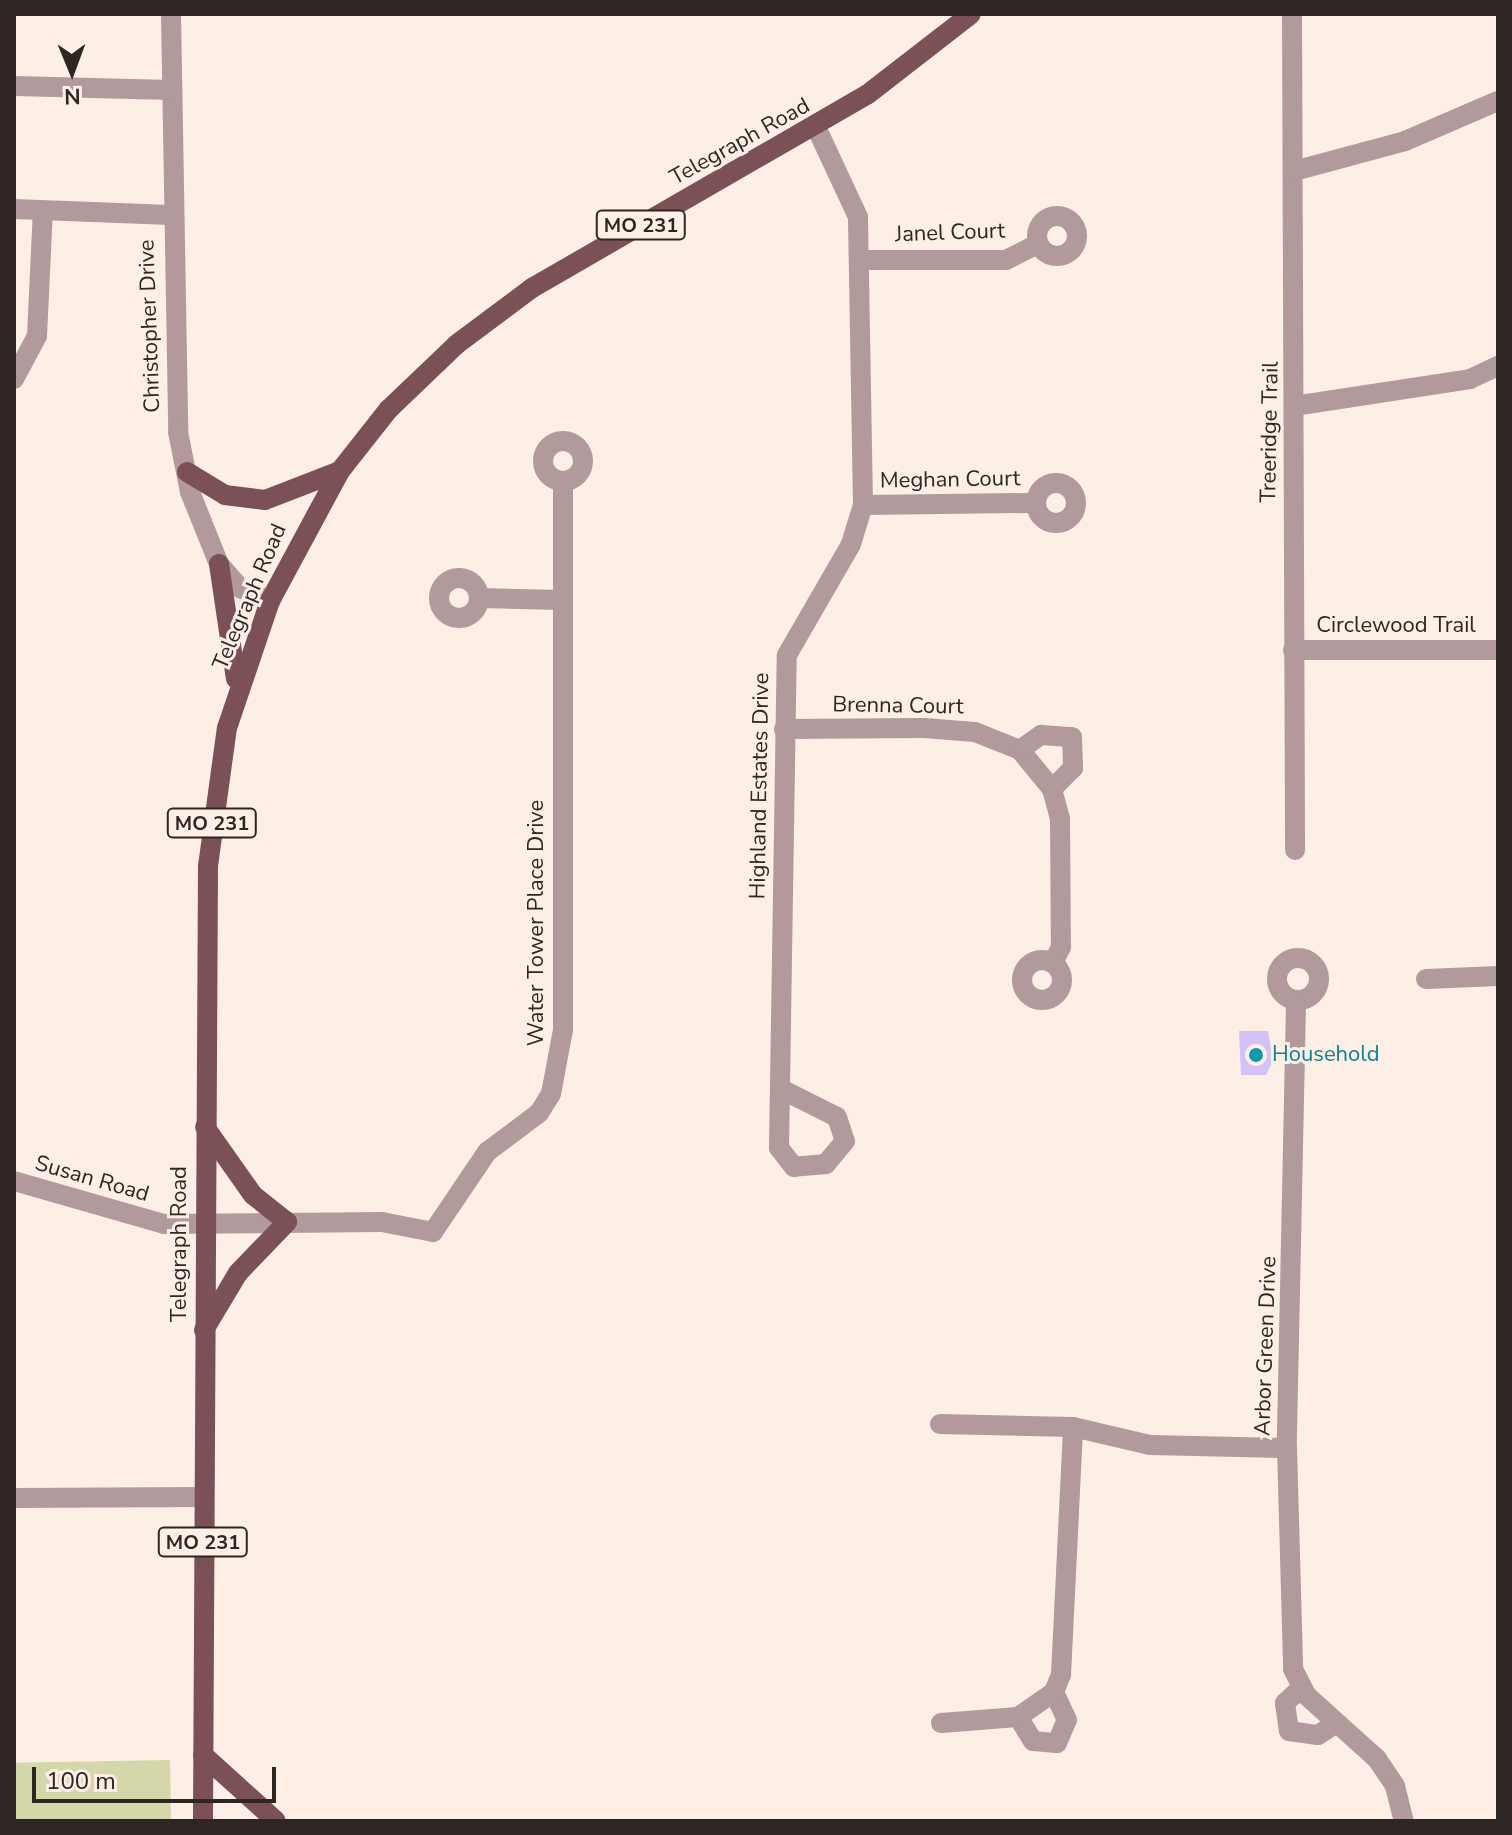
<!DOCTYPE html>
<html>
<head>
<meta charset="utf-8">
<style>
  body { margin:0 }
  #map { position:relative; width:1512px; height:1835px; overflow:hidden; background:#fdeee6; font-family:"Nunito Sans",sans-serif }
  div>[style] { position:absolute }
  .green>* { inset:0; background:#d3d7aa; transform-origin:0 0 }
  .building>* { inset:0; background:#d3c3f4 }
  .minor>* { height:20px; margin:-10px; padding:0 10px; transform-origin:10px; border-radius:10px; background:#b2999c }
  .minor>.ring { margin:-10px; padding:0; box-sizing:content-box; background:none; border:20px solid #b2999c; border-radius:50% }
  .major>* { height:20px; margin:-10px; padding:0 10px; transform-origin:10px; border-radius:10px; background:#7b5057 }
  .dots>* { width:22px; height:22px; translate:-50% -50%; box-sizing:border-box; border:4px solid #fdeee6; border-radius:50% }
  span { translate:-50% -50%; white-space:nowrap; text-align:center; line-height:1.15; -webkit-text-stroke:6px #fdeee6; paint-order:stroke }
  .shield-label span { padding:2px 6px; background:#fdeee6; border:2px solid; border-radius:6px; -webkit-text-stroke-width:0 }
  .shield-label { font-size:20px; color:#2d2623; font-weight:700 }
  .street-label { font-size:22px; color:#2d2623 }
  .culture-label { font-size:22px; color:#0d838f }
  .left { translate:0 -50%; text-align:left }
  .frame { position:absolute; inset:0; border:16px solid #2d2623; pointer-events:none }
  .north { position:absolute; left:32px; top:32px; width:80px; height:80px; -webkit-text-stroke:6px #fdeee6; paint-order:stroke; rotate:179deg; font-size:22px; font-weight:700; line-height:32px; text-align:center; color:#2d2623 }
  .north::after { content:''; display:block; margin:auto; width:28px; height:36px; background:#2d2623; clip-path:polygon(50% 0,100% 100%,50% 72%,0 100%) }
  .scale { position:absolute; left:32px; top:1767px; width:244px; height:36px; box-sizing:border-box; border:4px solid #2d2623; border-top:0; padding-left:10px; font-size:24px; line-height:28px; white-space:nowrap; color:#2d2623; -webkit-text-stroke:6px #fdeee6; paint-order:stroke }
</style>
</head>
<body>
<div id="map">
  <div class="green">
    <i style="left:170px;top:1760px;width:61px;height:156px;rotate:89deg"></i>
  </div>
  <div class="building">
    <i style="clip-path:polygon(1239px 1031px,1268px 1031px,1273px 1061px,1266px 1075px,1241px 1075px)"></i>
  </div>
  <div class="minor">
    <i style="left:171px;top:14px;width:418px;rotate:89deg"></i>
    <i style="left:178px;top:432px;width:61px;rotate:78.7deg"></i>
    <i style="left:190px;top:492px;width:78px;rotate:68.1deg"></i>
    <i style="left:219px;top:564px;width:32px;rotate:49deg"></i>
    <i style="left:240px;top:588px;width:33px;rotate:23deg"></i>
    <i style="left:1292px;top:14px;width:836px;rotate:89.79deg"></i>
    <i style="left:14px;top:86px;width:157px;rotate:1.5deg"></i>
    <i style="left:1294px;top:171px;width:115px;rotate:-15.1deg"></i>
    <i style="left:1405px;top:141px;width:101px;rotate:-23.3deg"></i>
    <i style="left:14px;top:209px;width:157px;rotate:2.2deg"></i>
    <i class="ring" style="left:1037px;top:216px;width:20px;height:20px"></i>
    <i style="left:861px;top:260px;width:145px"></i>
    <i style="left:1006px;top:260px;width:36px;rotate:-27deg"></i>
    <i style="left:14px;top:379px;width:49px;rotate:-61.9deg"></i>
    <i style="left:37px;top:336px;width:125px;rotate:-87.3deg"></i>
    <i style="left:1294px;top:406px;width:178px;rotate:-8.7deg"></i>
    <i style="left:1470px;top:379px;width:31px;rotate:-25deg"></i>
    <i class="ring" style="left:543px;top:441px;width:20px;height:20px"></i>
    <i class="ring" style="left:1036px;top:483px;width:20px;height:20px"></i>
    <i style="left:863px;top:505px;width:173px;rotate:-0.7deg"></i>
    <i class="ring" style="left:439px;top:578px;width:20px;height:20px"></i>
    <i style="left:479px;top:598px;width:82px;rotate:1.4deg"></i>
    <i style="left:1293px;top:650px;width:205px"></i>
    <i style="left:784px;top:729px;width:140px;rotate:-0.4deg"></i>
    <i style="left:924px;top:728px;width:51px;rotate:4.5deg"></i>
    <i style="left:975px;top:732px;width:48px;rotate:21.8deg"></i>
    <i style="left:1020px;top:750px;width:50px;rotate:50.6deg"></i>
    <i style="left:1052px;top:789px;width:30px;rotate:75deg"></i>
    <i style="left:1060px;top:818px;width:129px;rotate:89.6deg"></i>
    <i style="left:1061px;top:947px;width:18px;rotate:117deg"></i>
    <i style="left:1020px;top:750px;width:26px;rotate:-36deg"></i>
    <i style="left:1041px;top:735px;width:31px;rotate:4deg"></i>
    <i style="left:1072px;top:737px;width:31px;rotate:88deg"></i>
    <i style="left:1073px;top:768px;width:30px;rotate:135deg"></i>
    <i class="ring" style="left:1277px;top:958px;width:22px;height:22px"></i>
    <i class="ring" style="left:1022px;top:960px;width:20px;height:20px"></i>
    <i style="left:1426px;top:979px;width:72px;rotate:-2.4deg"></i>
    <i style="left:1296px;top:1003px;width:445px;rotate:91.2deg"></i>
    <i style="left:1287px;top:1448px;width:221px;rotate:88.4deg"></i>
    <i style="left:1293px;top:1669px;width:29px;rotate:63deg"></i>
    <i style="left:1306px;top:1695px;width:96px;rotate:42deg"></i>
    <i style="left:1377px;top:1759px;width:32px;rotate:56deg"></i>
    <i style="left:1395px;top:1786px;width:36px;rotate:76deg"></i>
    <i style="left:785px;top:1091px;width:58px;rotate:26.6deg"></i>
    <i style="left:837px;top:1117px;width:25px;rotate:72deg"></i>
    <i style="left:845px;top:1141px;width:30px;rotate:130deg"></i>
    <i style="left:826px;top:1164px;width:32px;rotate:175deg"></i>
    <i style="left:794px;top:1167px;width:24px;rotate:-128deg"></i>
    <i style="left:779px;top:1148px;width:493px;rotate:-89.1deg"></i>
    <i style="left:787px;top:655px;width:128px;rotate:-60deg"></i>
    <i style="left:851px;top:544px;width:41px;rotate:-72.9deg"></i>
    <i style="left:863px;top:505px;width:288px;rotate:-91deg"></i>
    <i style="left:858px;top:217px;width:99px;rotate:-115deg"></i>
    <i style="left:14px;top:1181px;width:156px;rotate:16deg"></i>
    <i style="left:164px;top:1224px;width:218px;rotate:-0.5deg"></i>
    <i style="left:382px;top:1222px;width:52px;rotate:11.1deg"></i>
    <i style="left:433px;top:1232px;width:97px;rotate:-56deg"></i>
    <i style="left:487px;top:1152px;width:65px;rotate:-36.9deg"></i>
    <i style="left:539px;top:1113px;width:22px;rotate:-58deg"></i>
    <i style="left:551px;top:1094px;width:65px;rotate:-79.4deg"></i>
    <i style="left:563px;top:1030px;width:549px;rotate:-90deg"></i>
    <i style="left:940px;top:1424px;width:133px;rotate:1.3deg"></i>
    <i style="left:1073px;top:1427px;width:79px;rotate:13.2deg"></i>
    <i style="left:1150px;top:1445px;width:137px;rotate:1.3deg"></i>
    <i style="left:14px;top:1498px;width:190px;rotate:-0.3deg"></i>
    <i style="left:1301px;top:1688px;width:22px;rotate:137deg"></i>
    <i style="left:1285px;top:1703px;width:28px;rotate:82deg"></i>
    <i style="left:1289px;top:1731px;width:29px;rotate:8deg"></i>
    <i style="left:1318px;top:1735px;width:20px;rotate:-33deg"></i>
    <i style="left:1018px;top:1717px;width:28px;rotate:58deg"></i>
    <i style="left:1033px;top:1741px;width:24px;rotate:5deg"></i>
    <i style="left:1057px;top:1743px;width:25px;rotate:-67deg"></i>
    <i style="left:1067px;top:1720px;width:31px;rotate:-115deg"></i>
    <i style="left:941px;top:1723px;width:77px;rotate:-4.5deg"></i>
    <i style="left:1018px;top:1717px;width:44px;rotate:-34.8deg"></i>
    <i style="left:1054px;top:1692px;width:18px;rotate:-68deg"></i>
    <i style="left:1061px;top:1675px;width:248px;rotate:-87.2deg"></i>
  </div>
  <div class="major">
    <i style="left:187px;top:472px;width:44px;rotate:31.2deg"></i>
    <i style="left:225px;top:495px;width:40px;rotate:7.1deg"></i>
    <i style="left:265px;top:500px;width:80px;rotate:-21.1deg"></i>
    <i style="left:219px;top:564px;width:116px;rotate:81.6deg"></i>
    <i style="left:204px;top:1330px;width:66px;rotate:-59.2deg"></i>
    <i style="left:238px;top:1273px;width:71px;rotate:-46.1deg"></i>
    <i style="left:287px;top:1222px;width:43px;rotate:-141.5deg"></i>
    <i style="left:253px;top:1195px;width:83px;rotate:-125.2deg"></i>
    <i style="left:203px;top:1755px;width:98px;rotate:42.1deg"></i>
    <i style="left:203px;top:1821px;width:955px;rotate:-89.7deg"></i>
    <i style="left:208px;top:866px;width:139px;rotate:-82.2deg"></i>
    <i style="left:227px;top:728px;width:134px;rotate:-71.3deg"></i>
    <i style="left:270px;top:601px;width:148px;rotate:-61.7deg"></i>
    <i style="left:340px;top:471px;width:78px;rotate:-51.8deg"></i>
    <i style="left:388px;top:410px;width:95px;rotate:-43.7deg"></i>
    <i style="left:457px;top:344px;width:94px;rotate:-36.7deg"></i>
    <i style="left:532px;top:288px;width:388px;rotate:-30deg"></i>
    <i style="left:868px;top:94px;width:130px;rotate:-37.8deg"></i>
  </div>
  <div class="dots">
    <i style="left:1256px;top:1055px;background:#0f9aa8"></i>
  </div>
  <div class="shield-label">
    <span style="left:641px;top:225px">MO 231</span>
    <span style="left:212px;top:823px">MO 231</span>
    <span style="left:203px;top:1542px">MO 231</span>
  </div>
  <div class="street-label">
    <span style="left:740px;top:142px;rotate:-29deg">Telegraph Road</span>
    <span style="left:950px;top:233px;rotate:-2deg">Janel Court</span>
    <span style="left:150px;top:326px;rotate:-92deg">Christopher Drive</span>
    <span style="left:1270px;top:432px;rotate:-89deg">Treeridge Trail</span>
    <span style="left:950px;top:480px;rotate:-1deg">Meghan Court</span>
    <span style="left:250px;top:597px;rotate:-67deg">Telegraph Road</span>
    <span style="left:1396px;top:626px">Circlewood Trail</span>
    <span style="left:898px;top:706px;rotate:1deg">Brenna Court</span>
    <span style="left:760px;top:786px;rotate:-89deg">Highland Estates Drive</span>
    <span style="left:537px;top:923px;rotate:-90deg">Water Tower Place Drive</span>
    <span style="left:92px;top:1179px;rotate:16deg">Susan Road</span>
    <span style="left:180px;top:1244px;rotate:-90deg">Telegraph Road</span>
    <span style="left:1266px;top:1346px;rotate:-88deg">Arbor Green Drive</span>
  </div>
  <div class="culture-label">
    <span class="left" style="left:1272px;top:1055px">Household</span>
  </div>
  <div class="frame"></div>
  <div class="north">N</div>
  <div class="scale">100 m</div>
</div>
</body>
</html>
